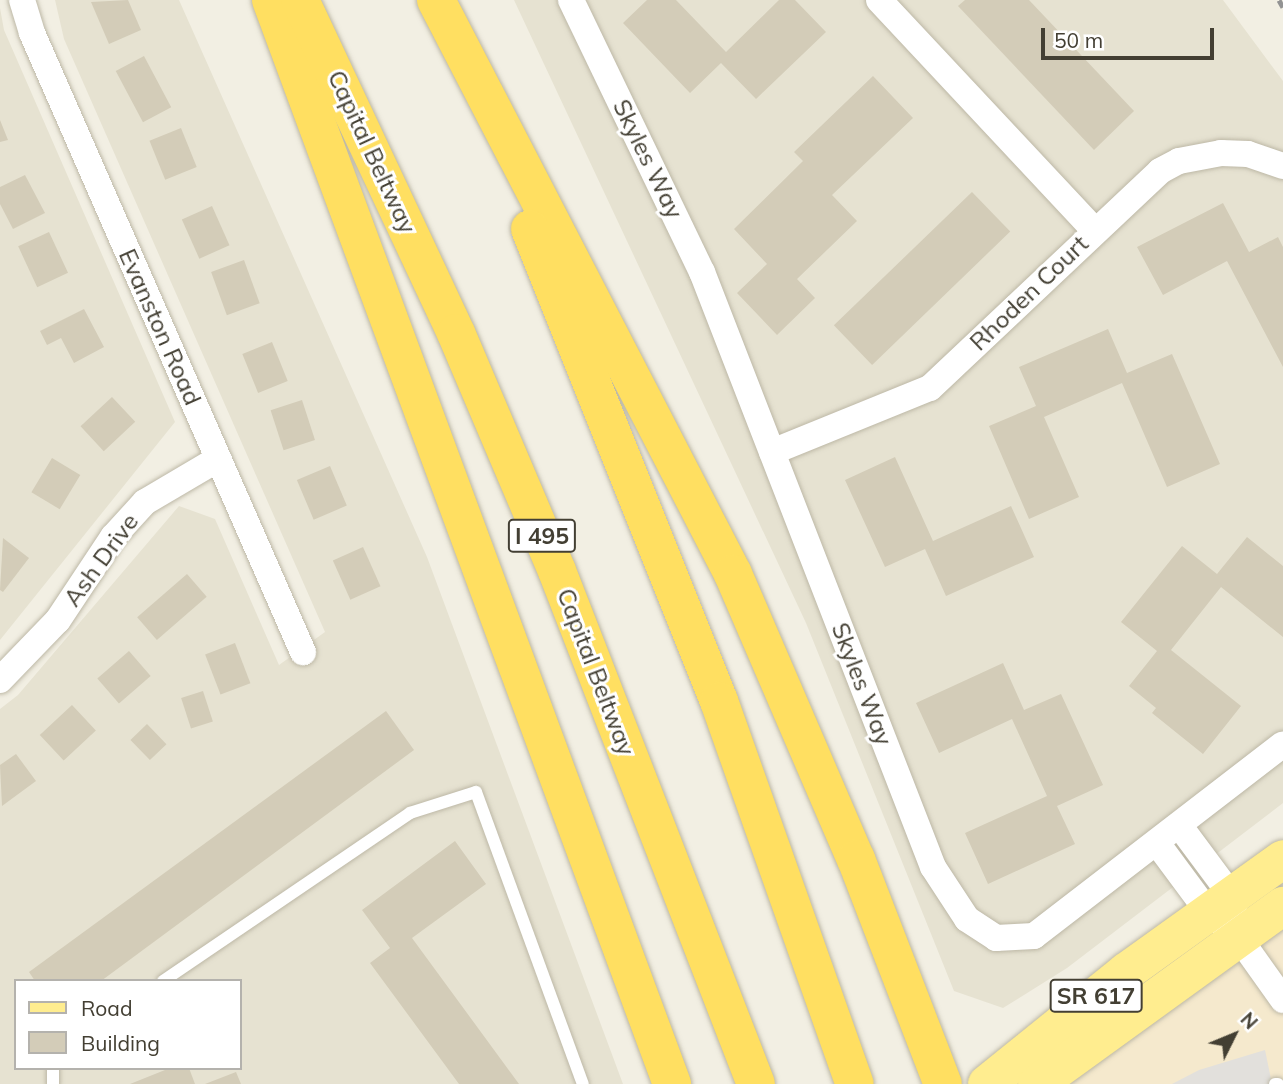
<!DOCTYPE html>
<html>
<head>
<meta charset="utf-8">
<style>
  body { margin:0 }
  #map { position:relative; width:1283px; height:1084px; overflow:hidden; background:#f2efe3; font-family:Mulish,sans-serif }
  div>[style] { position:absolute }
  .residential>* { inset:0; background:#e6e2d1 }
  .commercial>* { inset:0; background:#f5e9cd }
  .parking>* { inset:0; background:#e2e0dc }
  .building>* { inset:0; background:#d3ccb8; transform-origin:0 0 }
  .roads { filter:drop-shadow(0 0 2px #bdb8a6) drop-shadow(0 0 2px #bdb8a6) }
  .service>* { height:12px; margin:-6px; padding:0 6px; transform-origin:6px; border-radius:6px; background:#fff }
  .minor>* { height:26px; margin:-13px; padding:0 13px; transform-origin:13px; border-radius:13px; background:#fff }
  .primary>* { height:38px; margin:-19px; padding:0 19px; transform-origin:19px; border-radius:19px; background:#ffed8f }
  .motorway>* { height:38px; margin:-19px; padding:0 19px; transform-origin:19px; border-radius:19px; background:#ffdf61 }
  .rail>* { height:5px; margin-top:-2.5px; transform-origin:0; background:repeating-linear-gradient(90deg,#939393 0 9px,transparent 0 18px) }
  span { translate:-50% -50%; white-space:nowrap; text-align:center; line-height:1.15; -webkit-text-stroke:6px #fff; paint-order:stroke }
  .shield-label span { padding:2px 5px; background:#fff; border:2px solid; border-radius:5px; -webkit-text-stroke-width:0 }
  .shield-label { font-size:23px; color:#433f33; font-weight:700 }
  .street-label { font-size:24px; color:#433f33 }
  .legend { position:absolute; left:14px; top:979px; width:228px; height:91px; box-sizing:border-box; background:#fff; border:2px solid #b4b2ad; margin:0; padding:9px 12px; list-style:none; font-size:21px; color:#433f33 }
  .legend li { display:flex; align-items:center; gap:14px; height:35px }
  .legend b { width:35px; border:2px solid #b4b2ad }
  .north { position:absolute; left:1199px; top:1000px; width:70px; height:70px; -webkit-text-stroke:5px #fff; paint-order:stroke; rotate:47deg; font-size:19px; font-weight:700; line-height:28px; text-align:center; color:#433f33 }
  .north::after { content:''; display:block; margin:auto; width:24px; height:32px; background:#433f33; clip-path:polygon(50% 0,100% 100%,50% 72%,0 100%) }
  .scale { position:absolute; left:1041px; top:28px; width:173px; height:32px; box-sizing:border-box; border:4px solid #433f33; border-top:0; padding-left:9px; font-size:21px; line-height:24px; white-space:nowrap; color:#433f33; -webkit-text-stroke:5px #fff; paint-order:stroke }
</style>
</head>
<body>
<div id="map">
  <div class="residential">
    <i style="clip-path:polygon(evenodd,55px 0,179px 0,427px 557px,623px 1084px,0 1084px,0 709px,18px 695px,179px 506px,215px 519px,279px 665px,325px 632px,64px 39px,55px 0,16px 981px,240px 981px,240px 1068px,16px 1068px,16px 981px)"></i>
    <i style="clip-path:polygon(514px 0,1223px 0,1283px 81px,1283px 803px,1067px 968px,1003px 1008px,954px 991px,806px 623px)"></i>
    <i style="clip-path:polygon(0 8px,4px 30px,175px 422px,0 640px)"></i>
  </div>
  <div class="commercial">
    <i style="clip-path:polygon(1283px 924px,1283px 1084px,1041px 1084px)"></i>
  </div>
  <div class="parking">
    <i style="clip-path:polygon(1265px 1050px,1272px 1084px,1172px 1084px,1199px 1070px)"></i>
  </div>
  <div class="building">
    <i style="clip-path:polygon(128px 0,141px 30px,109px 44px,91px 2px)"></i>
    <i style="clip-path:polygon(647px 0,676px 0,726px 52px,779px 0,795px 0,826px 32px,756px 99px,721px 63px,690px 93px,623px 23px)"></i>
    <i style="clip-path:polygon(965px 0,1029px 0,1134px 111px,1094px 150px,958px 6px)"></i>
    <i style="left:144px;top:56px;width:58px;height:32px;rotate:62deg"></i>
    <i style="clip-path:polygon(873px 76px,913px 118px,832px 195px,857px 221px,797px 279px,815px 298px,777px 335px,737px 293px,767px 264px,734px 229px,803px 161px,794px 152px)"></i>
    <i style="clip-path:polygon(0 120px,8px 140px,0 142px)"></i>
    <i style="left:181px;top:128px;width:42px;height:34px;rotate:68deg"></i>
    <i style="clip-path:polygon(25px 175px,45px 213px,13px 229px,0 204px,0 187px)"></i>
    <i style="left:972px;top:192px;width:55px;height:192px;rotate:46deg"></i>
    <i style="clip-path:polygon(1223px 203px,1249px 252px,1278px 237px,1283px 247px,1283px 367px,1227px 261px,1163px 295px,1137px 247px)"></i>
    <i style="left:212px;top:206px;width:43px;height:33px;rotate:66deg"></i>
    <i style="left:49px;top:232px;width:45px;height:34px;rotate:65deg"></i>
    <i style="left:244px;top:260px;width:46px;height:35px;rotate:70deg"></i>
    <i style="clip-path:polygon(84px 309px,104px 347px,74px 363px,61px 338px,47px 345px,40px 331px)"></i>
    <i style="clip-path:polygon(1108px 329px,1127px 373px,1172px 354px,1220px 464px,1167px 487px,1122px 383px,1044px 417px,1079px 497px,1029px 519px,989px 426px,1036px 406px,1019px 367px)"></i>
    <i style="left:272px;top:342px;width:42px;height:32px;rotate:68deg"></i>
    <i style="left:112px;top:397px;width:34px;height:43px;rotate:47deg"></i>
    <i style="left:302px;top:400px;width:42px;height:33px;rotate:72deg"></i>
    <i style="clip-path:polygon(895px 457px,933px 541px,1011px 506px,1034px 557px,946px 596px,925px 549px,885px 567px,845px 480px)"></i>
    <i style="left:52px;top:458px;width:33px;height:40px;rotate:31deg"></i>
    <i style="left:330px;top:466px;width:43px;height:36px;rotate:67deg"></i>
    <i style="clip-path:polygon(1247px 537px,1283px 566px,1283px 637px,1221px 587px,1171px 650px,1241px 706px,1203px 754px,1152px 713px,1156px 708px,1129px 686px,1157px 651px,1121px 622px,1182px 546px,1217px 574px)"></i>
    <i style="clip-path:polygon(3px 538px,29px 558px,3px 592px,0 590px)"></i>
    <i style="left:363px;top:547px;width:43px;height:33px;rotate:66deg"></i>
    <i style="left:187px;top:574px;width:30px;height:66px;rotate:49deg"></i>
    <i style="left:235px;top:643px;width:43px;height:32px;rotate:69deg"></i>
    <i style="left:129px;top:651px;width:33px;height:42px;rotate:49deg"></i>
    <i style="clip-path:polygon(1003px 663px,1024px 710px,1061px 694px,1103px 785px,1057px 806px,1075px 844px,988px 884px,965px 833px,1047px 796px,1012px 719px,939px 753px,916px 703px)"></i>
    <i style="left:203px;top:691px;width:32px;height:23px;rotate:72deg"></i>
    <i style="left:72px;top:705px;width:35px;height:44px;rotate:47deg"></i>
    <i style="clip-path:polygon(386px 711px,414px 750px,101px 981px,35px 981px,29px 972px)"></i>
    <i style="left:147px;top:724px;width:28px;height:23px;rotate:46deg"></i>
    <i style="clip-path:polygon(16px 754px,36px 781px,2px 806px,0 765px)"></i>
    <i style="clip-path:polygon(455px 841px,486px 884px,412px 938px,519px 1084px,459px 1084px,370px 963px,390px 948px,362px 910px)"></i>
    <i style="clip-path:polygon(170px 1068px,189px 1068px,195px 1084px,130px 1084px)"></i>
    <i style="clip-path:polygon(236px 1072px,241px 1084px,205px 1084px)"></i>
  </div>
  <div class="roads">
    <div class="service">
      <i style="left:163px;top:981px;width:299px;rotate:-34.2deg"></i>
      <i style="left:410px;top:813px;width:69px;rotate:-17.7deg"></i>
      <i style="left:476px;top:792px;width:311px;rotate:69.9deg"></i>
      <i style="left:53px;top:1084px;width:16px;rotate:-90deg"></i>
      <i style="left:1275px;top:1084px;width:3px"></i>
    </div>
    <div class="minor">
      <i style="left:22px;top:0;width:34px;rotate:73deg"></i>
      <i style="left:32px;top:33px;width:676px;rotate:66.36deg"></i>
      <i style="left:571px;top:0;width:302px;rotate:64.3deg"></i>
      <i style="left:702px;top:272px;width:638px;rotate:68.78deg"></i>
      <i style="left:933px;top:867px;width:62px;rotate:56.8deg"></i>
      <i style="left:967px;top:919px;width:35px;rotate:33deg"></i>
      <i style="left:996px;top:938px;width:38px;rotate:-3deg"></i>
      <i style="left:1034px;top:936px;width:314px;rotate:-37.6deg"></i>
      <i style="left:879px;top:0;width:315px;rotate:46.9deg"></i>
      <i style="left:772px;top:452px;width:170px;rotate:-22.1deg"></i>
      <i style="left:930px;top:388px;width:316px;rotate:-43.3deg"></i>
      <i style="left:1160px;top:171px;width:21px;rotate:-28deg"></i>
      <i style="left:1179px;top:161px;width:43px;rotate:-10.8deg"></i>
      <i style="left:1221px;top:153px;width:27px;rotate:2deg"></i>
      <i style="left:1248px;top:154px;width:37px;rotate:19deg"></i>
      <i style="left:0;top:680px;width:83px;rotate:-46deg"></i>
      <i style="left:58px;top:620px;width:100px;rotate:-56.5deg"></i>
      <i style="left:113px;top:537px;width:47px;rotate:-47.6deg"></i>
      <i style="left:145px;top:502px;width:85px;rotate:-30.5deg"></i>
      <i style="left:1179px;top:825px;width:87px;rotate:53.4deg"></i>
      <i style="left:1231px;top:895px;width:16px;rotate:79deg"></i>
      <i style="left:1157px;top:843px;width:86px;rotate:53.5deg"></i>
      <i style="left:1208px;top:912px;width:40px;rotate:40deg"></i>
      <i style="left:1239px;top:938px;width:76px;rotate:54.6deg"></i>
    </div>
    <div class="primary">
      <i style="left:987px;top:1084px;width:179px;rotate:-38.9deg"></i>
      <i style="left:1126px;top:972px;width:193px;rotate:-35.7deg"></i>
      <i style="left:1037px;top:1084px;width:304px;rotate:-35.9deg"></i>
    </div>
    <div class="motorway">
      <i style="left:271px;top:0;width:1156px;rotate:69.7deg"></i>
      <i style="left:300px;top:0;width:368px;rotate:64.9deg"></i>
      <i style="left:456px;top:333px;width:259px;rotate:67deg"></i>
      <i style="left:557px;top:571px;width:550px;rotate:68.8deg"></i>
      <i style="left:436px;top:0;width:646px;rotate:62.64deg"></i>
      <i style="left:733px;top:574px;width:310px;rotate:66.7deg"></i>
      <i style="left:856px;top:859px;width:241px;rotate:68.9deg"></i>
      <i style="left:530px;top:229px;width:508px;rotate:68.18deg"></i>
      <i style="left:719px;top:701px;width:406px;rotate:70.5deg"></i>
    </div>
  </div>
  <div class="rail">
    <i style="left:1279px;top:0;width:8px;rotate:60deg"></i>
  </div>
  <div class="shield-label">
    <span style="left:542px;top:536px">I 495</span>
    <span style="left:1096px;top:996px">SR 617</span>
  </div>
  <div class="street-label">
    <span style="left:372px;top:152px;rotate:65deg">Capital Beltway</span>
    <span style="left:648px;top:159px;rotate:64deg">Skyles Way</span>
    <span style="left:1029px;top:293px;rotate:-44deg">Rhoden Court</span>
    <span style="left:160px;top:327px;rotate:66deg">Evanston Road</span>
    <span style="left:101px;top:560px;rotate:-54deg">Ash Drive</span>
    <span style="left:596px;top:672px;rotate:69deg">Capital Beltway</span>
    <span style="left:862px;top:684px;rotate:69deg">Skyles Way</span>
  </div>
  <ul class="legend">
  <li><b style="height:9px;background:#ffed8f"></b>Road</li>
  <li><b style="height:19px;background:#d3ccb8"></b>Building</li>
  </ul>
  <div class="north">N</div>
  <div class="scale">50 m</div>
</div>
</body>
</html>
